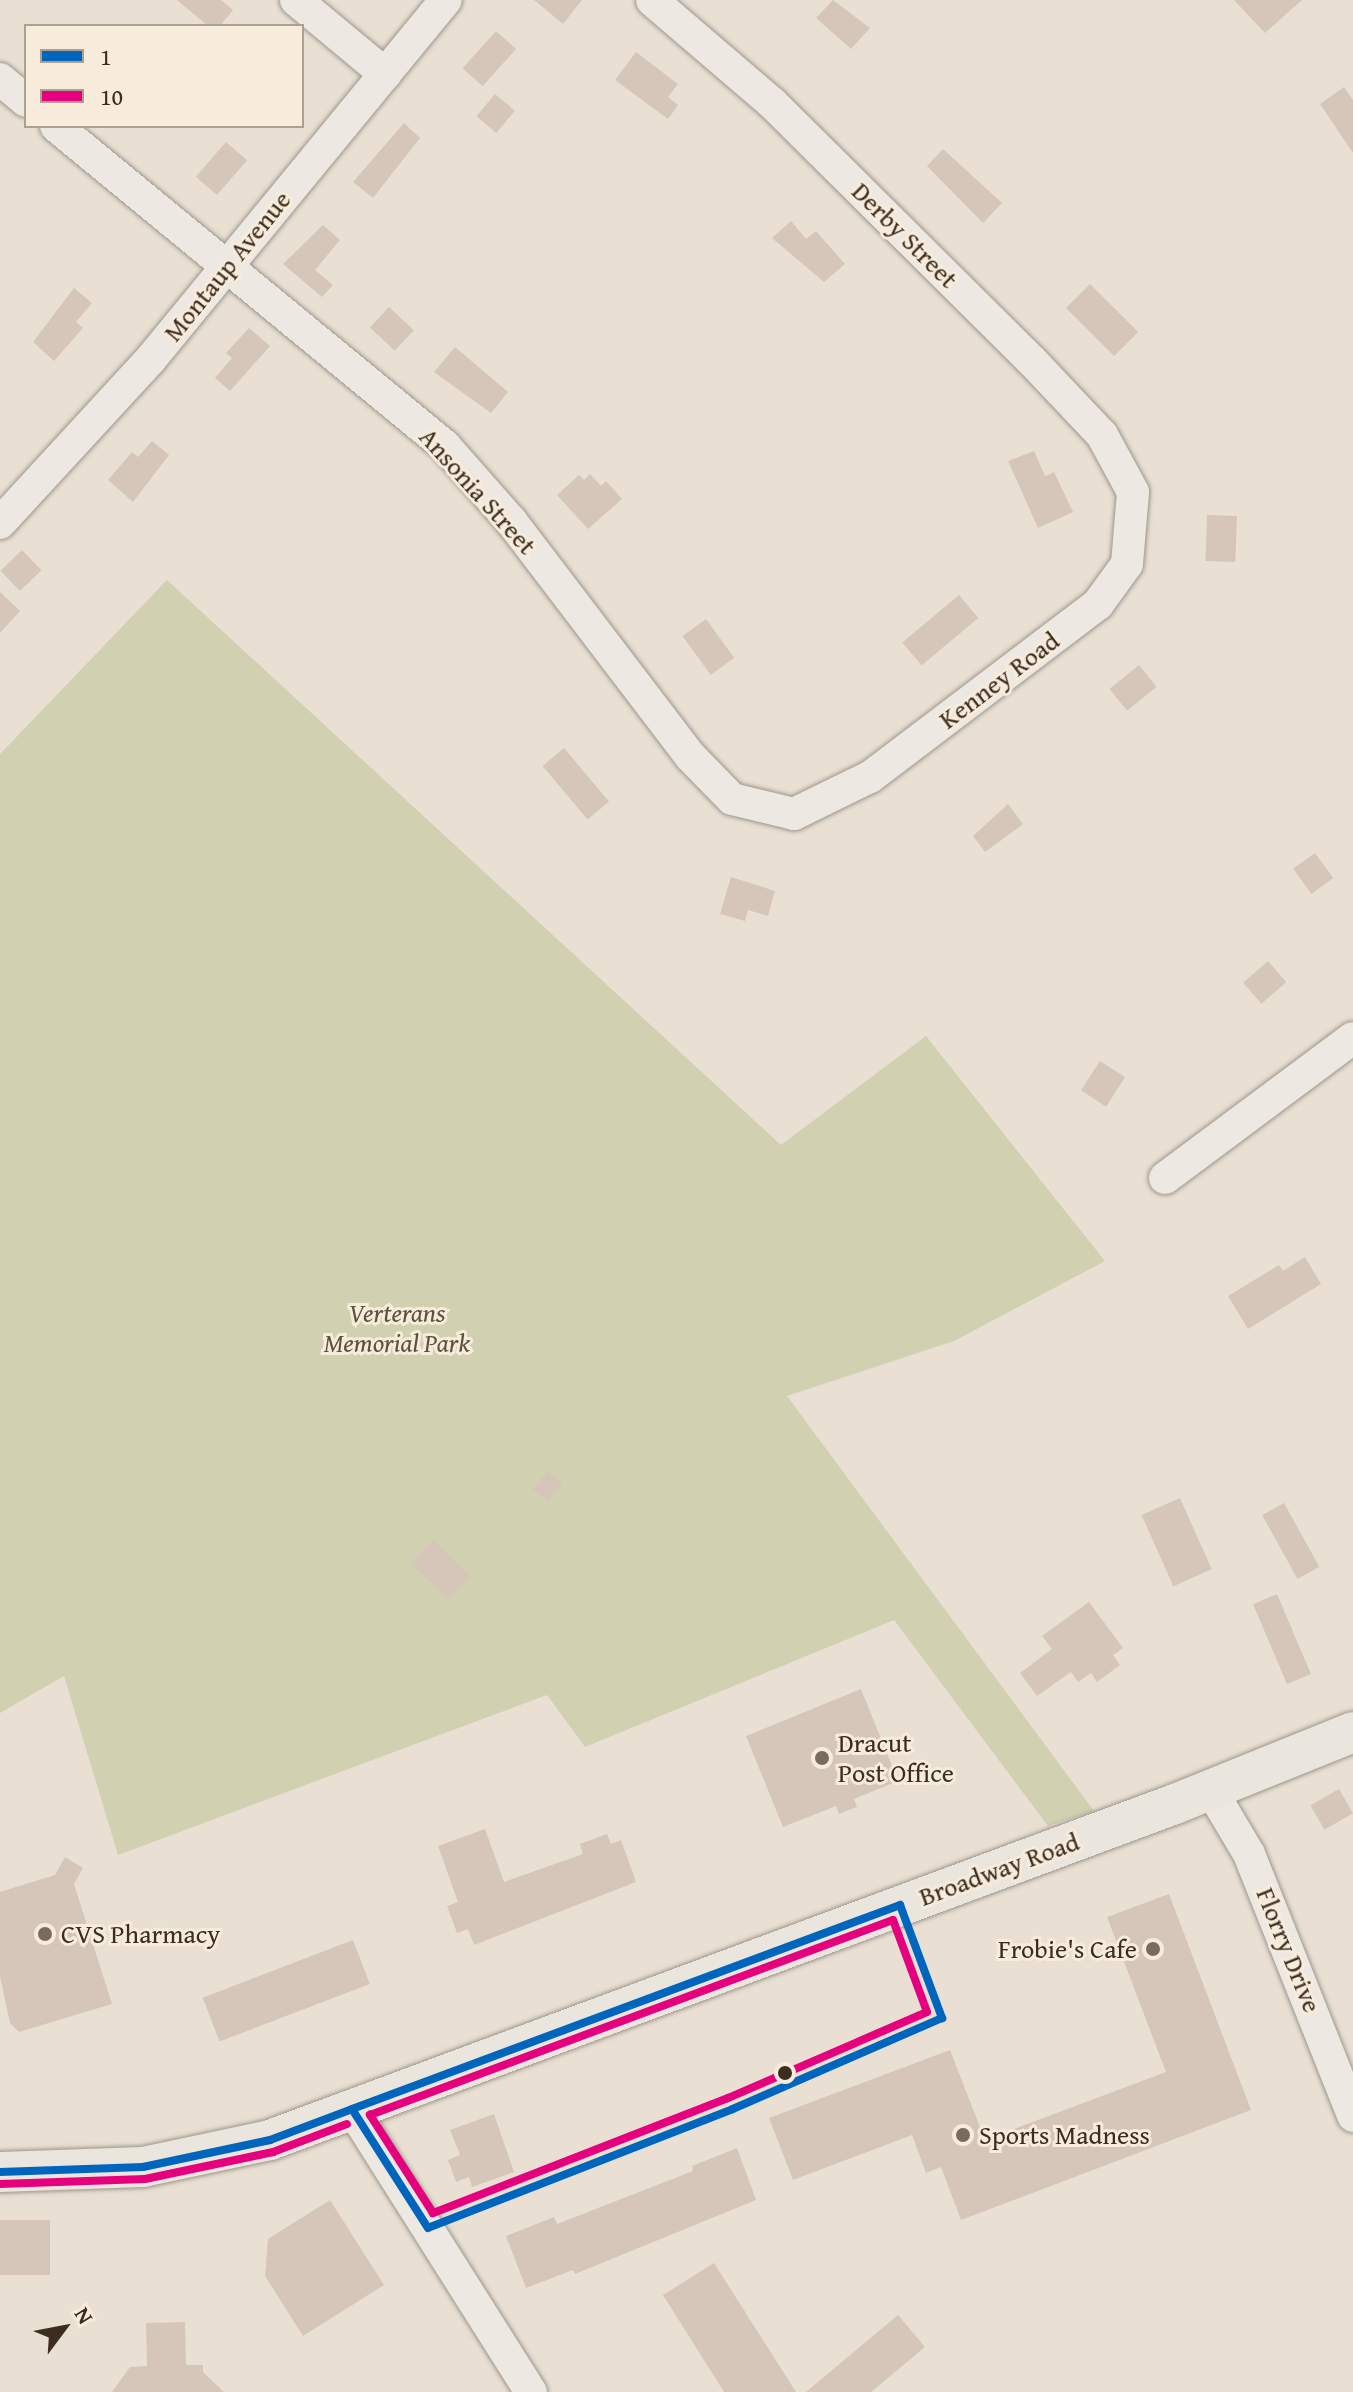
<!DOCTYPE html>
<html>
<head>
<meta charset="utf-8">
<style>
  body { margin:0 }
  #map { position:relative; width:1353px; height:2392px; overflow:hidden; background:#e9e0d3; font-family:"Gentium Book Plus",serif }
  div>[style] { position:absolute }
  .green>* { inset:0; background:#d1d0b1 }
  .building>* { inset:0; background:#d5c6b9; transform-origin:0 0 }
  .roads { filter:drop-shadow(0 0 2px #9e968d) drop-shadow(0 0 2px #9e968d) }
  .minor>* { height:32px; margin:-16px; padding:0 16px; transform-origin:16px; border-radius:16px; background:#ede8e2 }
  .major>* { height:40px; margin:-20px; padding:0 20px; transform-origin:20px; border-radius:20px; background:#eae5dd }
  .bus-1>* { height:8px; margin:-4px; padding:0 4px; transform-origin:4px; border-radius:4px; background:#0065bd }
  .bus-2>* { height:8px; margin:-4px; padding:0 4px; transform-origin:4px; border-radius:4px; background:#e5007d }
  .dots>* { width:22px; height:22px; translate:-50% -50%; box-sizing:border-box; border:4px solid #f7ecdc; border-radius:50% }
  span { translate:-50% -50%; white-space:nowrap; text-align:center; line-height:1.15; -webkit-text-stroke:6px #f7ecdc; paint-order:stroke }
  .street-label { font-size:26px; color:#3d2d20 }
  .park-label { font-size:26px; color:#5d523d; font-style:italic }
  .poi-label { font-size:26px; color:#3d2d20 }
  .left { translate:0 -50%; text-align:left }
  .right { translate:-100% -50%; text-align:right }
  .legend { position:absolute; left:24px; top:24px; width:280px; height:104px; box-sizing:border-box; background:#f7ecdc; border:2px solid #ada091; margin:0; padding:10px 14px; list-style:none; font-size:24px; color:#3d2d20 }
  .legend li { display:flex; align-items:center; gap:16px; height:40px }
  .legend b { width:40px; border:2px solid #ada091 }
  .north { position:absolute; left:24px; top:2288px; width:80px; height:80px; -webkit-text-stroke:6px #f7ecdc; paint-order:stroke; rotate:58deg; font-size:22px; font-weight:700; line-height:32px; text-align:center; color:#3d2d20 }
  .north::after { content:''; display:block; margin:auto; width:28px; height:36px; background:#3d2d20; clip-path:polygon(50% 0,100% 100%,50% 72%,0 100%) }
</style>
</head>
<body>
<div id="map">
  <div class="green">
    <i style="clip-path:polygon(167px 580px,781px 1145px,926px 1036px,1105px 1261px,954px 1341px,787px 1396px,1094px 1811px,1048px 1826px,894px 1620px,585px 1747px,547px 1695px,118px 1855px,64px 1676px,0 1713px,0 754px)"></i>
  </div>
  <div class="building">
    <i style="clip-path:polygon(177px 0,221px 0,233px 10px,220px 26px,208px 26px)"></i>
    <i style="clip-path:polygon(534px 0,582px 0,563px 24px)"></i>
    <i style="clip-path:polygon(833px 0,870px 28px,851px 49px,816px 18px)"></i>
    <i style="clip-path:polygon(1234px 0,1302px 0,1265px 33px)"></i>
    <i style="left:496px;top:31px;width:27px;height:50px;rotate:42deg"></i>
    <i style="clip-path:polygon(636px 52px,678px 84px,668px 97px,678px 105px,668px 119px,615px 80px)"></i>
    <i style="clip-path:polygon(1344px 87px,1353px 100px,1353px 153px,1320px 104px)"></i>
    <i style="left:495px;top:94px;width:26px;height:29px;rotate:40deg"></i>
    <i style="clip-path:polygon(404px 123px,420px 138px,373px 198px,353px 182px)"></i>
    <i style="left:226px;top:142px;width:28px;height:46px;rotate:41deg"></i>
    <i style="clip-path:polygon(943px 149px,1002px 203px,983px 223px,927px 166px)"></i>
    <i style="clip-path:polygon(791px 221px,806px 239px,816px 231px,845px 264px,824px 282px,772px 238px)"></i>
    <i style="clip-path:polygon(323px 225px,340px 240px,315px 270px,333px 285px,322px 297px,283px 264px)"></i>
    <i style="left:1090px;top:284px;width:68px;height:34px;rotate:45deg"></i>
    <i style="clip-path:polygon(74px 288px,92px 303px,76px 322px,83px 328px,54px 361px,33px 342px)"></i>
    <i style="left:389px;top:307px;width:34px;height:28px;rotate:43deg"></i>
    <i style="clip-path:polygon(249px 328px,270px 346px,230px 391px,215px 378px,232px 358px,226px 353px)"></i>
    <i style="clip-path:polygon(455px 347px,508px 392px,491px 413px,434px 372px)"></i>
    <i style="clip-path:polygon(152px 441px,169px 455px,133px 502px,108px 480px,132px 452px,138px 457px)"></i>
    <i style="clip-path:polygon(1034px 451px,1045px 476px,1054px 472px,1073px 512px,1038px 528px,1008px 461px)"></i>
    <i style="clip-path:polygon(590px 474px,601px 486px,606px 481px,622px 499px,588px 529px,557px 495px,579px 475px,584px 480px)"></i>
    <i style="left:1207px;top:515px;width:30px;height:46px;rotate:2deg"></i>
    <i style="left:22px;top:550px;width:28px;height:30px;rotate:46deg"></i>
    <i style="clip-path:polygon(0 592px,20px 611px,0 633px)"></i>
    <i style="left:959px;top:595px;width:30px;height:74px;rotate:50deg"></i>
    <i style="left:706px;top:619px;width:48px;height:29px;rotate:54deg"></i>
    <i style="left:1139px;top:665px;width:28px;height:38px;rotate:51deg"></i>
    <i style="left:564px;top:748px;width:70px;height:28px;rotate:50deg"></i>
    <i style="clip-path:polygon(1008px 804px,1023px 824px,985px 852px,973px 836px)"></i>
    <i style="left:1315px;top:853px;width:31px;height:27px;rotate:54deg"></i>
    <i style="clip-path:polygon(731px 877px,775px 891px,768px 916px,748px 910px,745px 921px,720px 914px)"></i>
    <i style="left:1268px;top:961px;width:28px;height:33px;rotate:49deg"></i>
    <i style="left:1100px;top:1061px;width:30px;height:35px;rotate:33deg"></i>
    <i style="clip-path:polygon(1305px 1257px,1321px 1284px,1248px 1329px,1228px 1296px,1279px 1265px,1283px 1271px)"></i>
    <i style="left:548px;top:1471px;width:19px;height:24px;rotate:39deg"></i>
    <i style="left:1180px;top:1498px;width:78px;height:42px;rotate:66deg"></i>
    <i style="left:1284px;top:1503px;width:73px;height:25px;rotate:61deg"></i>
    <i style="left:433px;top:1540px;width:52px;height:32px;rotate:44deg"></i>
    <i style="left:1277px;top:1594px;width:87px;height:26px;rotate:67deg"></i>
    <i style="clip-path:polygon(1089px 1602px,1123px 1648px,1113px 1655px,1120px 1665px,1097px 1682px,1091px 1673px,1078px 1682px,1071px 1672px,1037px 1696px,1020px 1673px,1052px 1649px,1042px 1636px)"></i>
    <i style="clip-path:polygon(861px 1689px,898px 1781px,854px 1799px,857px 1807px,839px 1814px,836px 1806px,783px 1827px,746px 1736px)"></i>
    <i style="left:1339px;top:1789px;width:28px;height:33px;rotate:60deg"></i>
    <i style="clip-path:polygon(485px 1829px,504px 1882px,583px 1854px,580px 1844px,607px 1834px,611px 1844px,621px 1840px,636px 1882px,474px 1945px,468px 1929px,457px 1933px,447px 1906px,458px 1902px,438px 1846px)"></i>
    <i style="clip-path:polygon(65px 1857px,83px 1868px,74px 1884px,112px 2004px,19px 2032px,10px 2023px,0 1976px,0 1892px,55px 1875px)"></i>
    <i style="clip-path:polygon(1169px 1894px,1251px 2110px,961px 2220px,941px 2167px,926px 2173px,912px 2135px,793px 2180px,769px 2118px,950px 2050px,985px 2140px,1166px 2072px,1107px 1917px)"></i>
    <i style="left:353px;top:1940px;width:47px;height:161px;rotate:69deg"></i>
    <i style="clip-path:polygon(494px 2114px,514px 2172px,472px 2187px,469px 2177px,456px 2182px,448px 2160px,460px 2155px,450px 2130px)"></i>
    <i style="clip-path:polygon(737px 2148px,756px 2200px,575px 2274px,573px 2270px,526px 2288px,506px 2236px,554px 2217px,557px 2224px,693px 2171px,692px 2166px)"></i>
    <i style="clip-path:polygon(330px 2200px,384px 2285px,303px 2336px,265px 2276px,268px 2239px)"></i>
    <i style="left:0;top:2220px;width:50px;height:55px"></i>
    <i style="clip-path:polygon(714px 2263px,796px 2392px,724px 2392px,663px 2295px)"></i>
    <i style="clip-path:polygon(898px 2315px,925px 2347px,871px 2392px,806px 2392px)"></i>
    <i style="clip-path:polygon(185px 2322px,186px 2365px,203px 2365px,203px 2372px,224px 2392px,112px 2392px,130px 2367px,147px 2366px,146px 2323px)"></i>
  </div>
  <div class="roads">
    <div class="minor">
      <i style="left:296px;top:0;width:116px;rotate:39.7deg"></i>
      <i style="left:0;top:79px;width:34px;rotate:40deg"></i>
      <i style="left:56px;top:126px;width:504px;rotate:39.44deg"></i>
      <i style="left:445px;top:446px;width:100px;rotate:48.7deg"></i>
      <i style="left:511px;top:521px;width:295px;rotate:52.7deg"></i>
      <i style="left:690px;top:756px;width:60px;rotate:45.7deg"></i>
      <i style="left:732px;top:799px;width:64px;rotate:13.6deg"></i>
      <i style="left:794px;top:814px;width:85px;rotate:-26deg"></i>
      <i style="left:870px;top:777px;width:286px;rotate:-37.2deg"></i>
      <i style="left:1098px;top:604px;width:49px;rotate:-54.1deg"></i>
      <i style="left:1127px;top:564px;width:72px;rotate:-85.2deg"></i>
      <i style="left:1133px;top:492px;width:65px;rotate:-118.5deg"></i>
      <i style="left:1102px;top:435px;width:102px;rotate:-133.4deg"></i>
      <i style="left:1032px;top:361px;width:366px;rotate:-135.2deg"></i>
      <i style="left:772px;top:103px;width:158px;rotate:-139.4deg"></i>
      <i style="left:0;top:523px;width:222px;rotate:-47.4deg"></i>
      <i style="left:150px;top:360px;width:466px;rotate:-50.6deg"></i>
      <i style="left:1165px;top:1178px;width:234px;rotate:-36.7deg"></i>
      <i style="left:1211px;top:1790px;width:74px;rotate:59.3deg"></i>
      <i style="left:1249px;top:1854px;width:282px;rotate:68.3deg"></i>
      <i style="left:352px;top:2109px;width:335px;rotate:57.7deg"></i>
    </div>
    <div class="major">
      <i style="left:0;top:2172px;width:143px;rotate:-2deg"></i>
      <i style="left:143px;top:2167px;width:130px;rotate:-12deg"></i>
      <i style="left:270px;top:2140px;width:965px;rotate:-20.37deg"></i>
      <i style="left:1175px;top:1804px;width:192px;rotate:-22deg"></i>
    </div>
  </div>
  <div class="bus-1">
    <i style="left:900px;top:1905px;width:121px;rotate:69.6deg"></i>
    <i style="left:942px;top:2018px;width:228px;rotate:156.5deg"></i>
    <i style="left:733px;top:2109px;width:327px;rotate:158.7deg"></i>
    <i style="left:428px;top:2228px;width:141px;rotate:-122.6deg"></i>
    <i style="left:352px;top:2109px;width:585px;rotate:-20.42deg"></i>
    <i style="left:0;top:2172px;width:143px;rotate:-2deg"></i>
    <i style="left:143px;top:2167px;width:130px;rotate:-12deg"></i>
    <i style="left:270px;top:2140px;width:88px;rotate:-20.7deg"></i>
  </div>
  <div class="bus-2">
    <i style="left:893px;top:1920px;width:98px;rotate:69.7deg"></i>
    <i style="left:927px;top:2012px;width:217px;rotate:156.6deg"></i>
    <i style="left:728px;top:2098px;width:317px;rotate:158.7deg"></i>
    <i style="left:433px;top:2213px;width:117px;rotate:-122.7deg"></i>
    <i style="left:370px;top:2115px;width:558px;rotate:-20.45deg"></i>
    <i style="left:0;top:2184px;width:145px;rotate:-2deg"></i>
    <i style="left:145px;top:2179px;width:131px;rotate:-11.9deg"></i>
    <i style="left:273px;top:2152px;width:79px;rotate:-20.7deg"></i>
  </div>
  <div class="dots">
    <i style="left:822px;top:1758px;background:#796c5f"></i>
    <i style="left:45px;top:1934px;background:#796c5f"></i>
    <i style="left:1153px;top:1949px;background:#796c5f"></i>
    <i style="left:785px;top:2073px;background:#3d2d20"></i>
    <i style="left:963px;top:2135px;background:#796c5f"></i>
  </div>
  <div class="street-label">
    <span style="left:905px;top:235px;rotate:45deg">Derby Street</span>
    <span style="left:227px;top:266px;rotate:-51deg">Montaup Avenue</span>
    <span style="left:478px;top:491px;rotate:48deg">Ansonia Street</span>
    <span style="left:999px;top:680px;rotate:-37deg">Kenney Road</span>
    <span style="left:999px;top:1869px;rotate:-20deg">Broadway Road</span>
    <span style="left:1289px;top:1950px;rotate:68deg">Florry Drive</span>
  </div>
  <div class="park-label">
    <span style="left:397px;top:1328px">Verterans<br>Memorial Park</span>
  </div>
  <div class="poi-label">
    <span class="left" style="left:838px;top:1758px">Dracut<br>Post Office</span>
    <span class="left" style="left:61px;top:1934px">CVS Pharmacy</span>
    <span class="right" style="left:1137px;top:1949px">Frobie's Cafe</span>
    <span class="left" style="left:979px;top:2135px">Sports Madness</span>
  </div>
  <ul class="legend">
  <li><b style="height:10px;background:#0065bd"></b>1</li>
  <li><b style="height:10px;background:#e5007d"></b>10</li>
  </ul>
  <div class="north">N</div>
</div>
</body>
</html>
